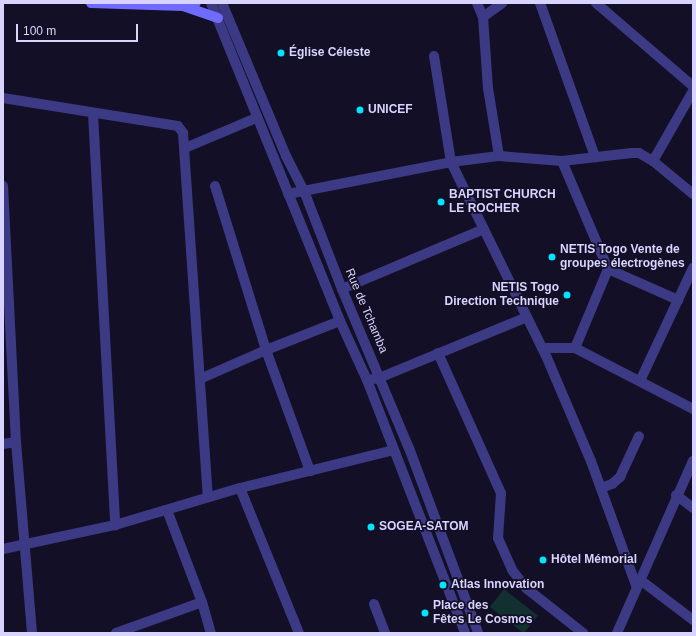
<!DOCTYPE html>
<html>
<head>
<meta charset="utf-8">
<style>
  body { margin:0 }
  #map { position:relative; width:696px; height:636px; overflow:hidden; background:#130f26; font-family:Arial,sans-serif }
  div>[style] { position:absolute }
  .green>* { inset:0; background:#12302f; transform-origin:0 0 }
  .minor>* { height:10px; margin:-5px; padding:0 5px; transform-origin:5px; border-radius:5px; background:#3d3a85 }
  .tertiary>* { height:10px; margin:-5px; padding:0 5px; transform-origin:5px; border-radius:5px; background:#3d3a85 }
  .secondary>* { height:10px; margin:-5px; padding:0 5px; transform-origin:5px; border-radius:5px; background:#6f6bff }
  .dots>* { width:11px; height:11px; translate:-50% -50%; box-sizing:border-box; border:2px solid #130f26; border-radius:50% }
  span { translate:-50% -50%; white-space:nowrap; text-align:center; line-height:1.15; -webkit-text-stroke:3.5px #130f26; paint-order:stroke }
  .poi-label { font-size:12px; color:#d9d4ff; font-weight:700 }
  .left { translate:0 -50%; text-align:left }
  .right { translate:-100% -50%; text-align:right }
  .street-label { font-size:12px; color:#d9d4ff }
  .frame { position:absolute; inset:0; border:4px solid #d9d4ff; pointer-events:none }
  .scale { position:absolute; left:16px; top:24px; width:122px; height:18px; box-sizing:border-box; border:2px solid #d9d4ff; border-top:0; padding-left:5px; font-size:12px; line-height:14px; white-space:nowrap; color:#d9d4ff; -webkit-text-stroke:3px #130f26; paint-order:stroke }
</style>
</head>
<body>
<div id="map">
  <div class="green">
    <i style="left:504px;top:589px;width:43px;height:23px;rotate:38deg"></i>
  </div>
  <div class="minor">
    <i style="left:477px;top:3px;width:15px;rotate:67deg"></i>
    <i style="left:483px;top:17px;width:71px;rotate:86deg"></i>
    <i style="left:488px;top:88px;width:69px;rotate:80.8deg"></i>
    <i style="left:540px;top:3px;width:164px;rotate:70.3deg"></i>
    <i style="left:596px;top:3px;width:128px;rotate:40.6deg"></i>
    <i style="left:483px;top:17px;width:24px;rotate:-36deg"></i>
    <i style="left:434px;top:56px;width:107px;rotate:80.9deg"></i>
    <i style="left:451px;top:162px;width:218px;rotate:63.9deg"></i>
    <i style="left:547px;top:358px;width:112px;rotate:66.9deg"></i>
    <i style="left:591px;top:461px;width:132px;rotate:70.1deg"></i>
    <i style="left:3px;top:98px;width:177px;rotate:9.1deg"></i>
    <i style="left:178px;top:126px;width:9px;rotate:54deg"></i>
    <i style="left:183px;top:133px;width:365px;rotate:86.1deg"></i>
    <i style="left:93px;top:114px;width:412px;rotate:86.9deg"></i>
    <i style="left:185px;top:148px;width:77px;rotate:-22.9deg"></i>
    <i style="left:562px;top:161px;width:117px;rotate:66.9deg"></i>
    <i style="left:608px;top:269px;width:77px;rotate:23.9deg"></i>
    <i style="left:653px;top:161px;width:81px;rotate:-60.3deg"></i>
    <i style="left:3px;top:186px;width:256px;rotate:87.1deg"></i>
    <i style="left:16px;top:442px;width:192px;rotate:85.2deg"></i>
    <i style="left:215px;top:186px;width:172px;rotate:72.7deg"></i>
    <i style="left:266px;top:350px;width:129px;rotate:70deg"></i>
    <i style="left:288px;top:194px;width:166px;rotate:-11.1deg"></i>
    <i style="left:451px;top:162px;width:48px;rotate:-7.1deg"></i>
    <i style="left:499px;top:156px;width:63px;rotate:4.5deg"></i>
    <i style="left:562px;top:161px;width:70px;rotate:-6.5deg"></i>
    <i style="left:632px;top:153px;width:7px"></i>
    <i style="left:639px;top:153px;width:16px;rotate:30deg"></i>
    <i style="left:653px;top:161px;width:52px;rotate:39.5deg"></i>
    <i style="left:342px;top:289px;width:152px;rotate:-22.9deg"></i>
    <i style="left:542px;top:348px;width:33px"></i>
    <i style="left:575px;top:348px;width:133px;rotate:27.3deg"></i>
    <i style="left:575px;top:348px;width:86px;rotate:-67.3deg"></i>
    <i style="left:438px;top:353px;width:154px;rotate:65.8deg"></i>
    <i style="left:501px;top:493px;width:45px;rotate:93.8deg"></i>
    <i style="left:498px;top:538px;width:35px;rotate:66deg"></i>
    <i style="left:512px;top:570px;width:23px;rotate:52deg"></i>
    <i style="left:526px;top:588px;width:73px;rotate:38.3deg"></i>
    <i style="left:202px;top:378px;width:70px;rotate:-23.6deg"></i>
    <i style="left:266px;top:350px;width:79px;rotate:-21.4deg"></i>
    <i style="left:367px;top:380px;width:12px;rotate:-9deg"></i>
    <i style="left:379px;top:378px;width:160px;rotate:-22.4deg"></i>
    <i style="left:640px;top:381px;width:125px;rotate:-64.9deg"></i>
    <i style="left:3px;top:444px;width:13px;rotate:-9deg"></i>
    <i style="left:240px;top:488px;width:157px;rotate:67.9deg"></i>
    <i style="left:601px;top:488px;width:12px;rotate:-20deg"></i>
    <i style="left:612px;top:484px;width:11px;rotate:-41deg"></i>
    <i style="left:620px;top:477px;width:45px;rotate:-65.1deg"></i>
    <i style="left:676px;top:495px;width:21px;rotate:37deg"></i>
    <i style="left:167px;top:510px;width:98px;rotate:69.2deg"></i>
    <i style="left:202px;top:602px;width:32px;rotate:74deg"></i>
    <i style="left:3px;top:549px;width:115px;rotate:-12.1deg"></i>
    <i style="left:115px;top:525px;width:130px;rotate:-16.5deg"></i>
    <i style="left:240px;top:488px;width:158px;rotate:-13.9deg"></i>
    <i style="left:639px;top:579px;width:68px;rotate:37.2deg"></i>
    <i style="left:374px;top:604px;width:31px;rotate:69deg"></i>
    <i style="left:116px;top:633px;width:91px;rotate:-19.8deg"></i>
    <i style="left:617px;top:633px;width:188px;rotate:-66.2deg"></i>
  </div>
  <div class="tertiary">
    <i style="left:211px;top:3px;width:343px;rotate:67.9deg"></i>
    <i style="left:340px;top:321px;width:65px;rotate:65.4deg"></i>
    <i style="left:367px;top:380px;width:271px;rotate:68.8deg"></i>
    <i style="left:222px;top:3px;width:166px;rotate:67.3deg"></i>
    <i style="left:286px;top:156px;width:39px;rotate:63deg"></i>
    <i style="left:304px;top:191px;width:105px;rotate:68.8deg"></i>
    <i style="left:342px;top:289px;width:173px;rotate:67.2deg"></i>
    <i style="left:409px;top:448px;width:197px;rotate:69.5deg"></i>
  </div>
  <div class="secondary">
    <i style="left:91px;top:3px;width:92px;rotate:1.9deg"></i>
    <i style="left:183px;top:6px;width:13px;rotate:-13deg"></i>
    <i style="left:183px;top:6px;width:37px;rotate:19deg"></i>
  </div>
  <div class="dots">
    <i style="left:281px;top:53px;background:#00e5ff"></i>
    <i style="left:360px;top:110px;background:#00e5ff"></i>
    <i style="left:441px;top:202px;background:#00e5ff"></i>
    <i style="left:552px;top:257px;background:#00e5ff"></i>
    <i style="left:567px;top:295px;background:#00e5ff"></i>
    <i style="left:371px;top:527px;background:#00e5ff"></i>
    <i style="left:543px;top:560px;background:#00e5ff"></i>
    <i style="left:443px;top:585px;background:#00e5ff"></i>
    <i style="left:425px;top:613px;background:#00e5ff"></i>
  </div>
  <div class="poi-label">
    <span class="left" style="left:289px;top:53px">Église Céleste</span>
    <span class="left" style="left:368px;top:110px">UNICEF</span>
    <span class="left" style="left:449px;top:202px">BAPTIST CHURCH<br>LE ROCHER</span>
    <span class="left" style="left:560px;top:257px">NETIS Togo Vente de<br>groupes électrogènes</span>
    <span class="right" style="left:559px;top:295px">NETIS Togo<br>Direction Technique</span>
    <span class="left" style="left:379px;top:527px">SOGEA-SATOM</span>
    <span class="left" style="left:551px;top:560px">Hôtel Mémorial</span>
    <span class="left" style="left:451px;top:585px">Atlas Innovation</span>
    <span class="left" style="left:433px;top:613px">Place des<br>Fêtes Le Cosmos</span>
  </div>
  <div class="street-label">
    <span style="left:366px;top:311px;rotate:67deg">Rue de Tchamba</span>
  </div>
  <div class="frame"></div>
  <div class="scale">100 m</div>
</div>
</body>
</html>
